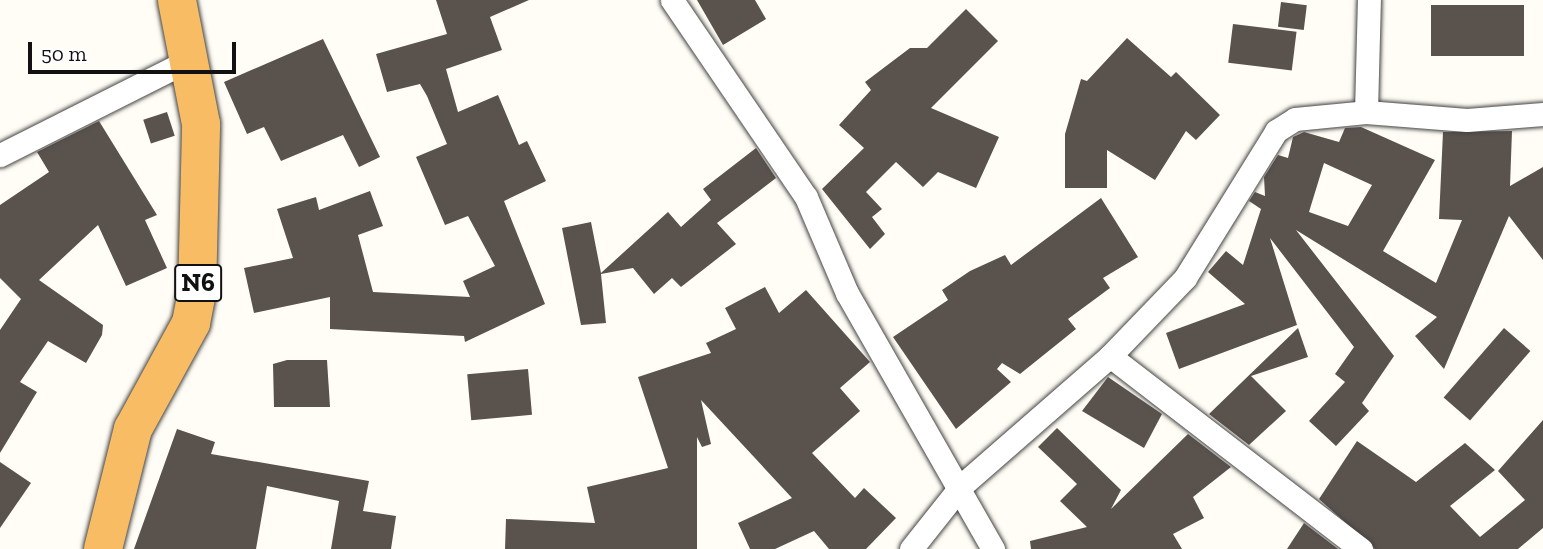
<!DOCTYPE html>
<html>
<head>
<meta charset="utf-8">
<style>
  body { margin:0 }
  #map { position:relative; width:1543px; height:549px; overflow:hidden; background:#fffdf5; font-family:"Zilla Slab",serif }
  div>[style] { position:absolute }
  .building>* { inset:0; background:#5a524d; transform-origin:0 0 }
  .roads { filter:drop-shadow(0 0 2px #444) drop-shadow(0 0 2px #444) }
  .minor>* { height:23px; margin:-11.5px; padding:0 11.5px; transform-origin:11.5px; border-radius:11.5px; background:#fff }
  .trunk>* { height:38px; margin:-19px; padding:0 19px; transform-origin:19px; border-radius:19px; background:#f7bc64 }
  span { translate:-50% -50%; white-space:nowrap; text-align:center; line-height:1.15; -webkit-text-stroke:7px #fff; paint-order:stroke }
  .shield-label span { padding:2px 5px; background:#fff; border:2px solid; border-radius:5px; -webkit-text-stroke-width:0 }
  .shield-label { font-size:26px; color:#111; font-weight:700 }
  .scale { position:absolute; left:28px; top:42px; width:208px; height:32px; box-sizing:border-box; border:4px solid #111; border-top:0; padding-left:9px; font-size:21px; line-height:24px; white-space:nowrap; color:#111; -webkit-text-stroke:5px #fff; paint-order:stroke }
</style>
</head>
<body>
<div id="map">
  <div class="building">
    <i style="clip-path:polygon(436px 0,529px 0,490px 17px,502px 50px,446px 69px,458px 112px,498px 95px,519px 145px,527px 141px,546px 181px,504px 201px,545px 304px,465px 342px,464px 336px,330px 329px,330px 297px,254px 313px,244px 268px,293px 258px,277px 209px,316px 197px,319px 210px,370px 191px,383px 226px,358px 235px,373px 292px,470px 297px,463px 281px,495px 266px,468px 216px,445px 225px,416px 157px,447px 144px,427px 96px,420px 84px,387px 92px,376px 54px,447px 34px)"></i>
    <i style="clip-path:polygon(697px 0,755px 0,766px 19px,723px 45px)"></i>
    <i style="left:1281px;top:2px;width:26px;height:25px;rotate:7deg"></i>
    <i style="left:1431px;top:5px;width:93px;height:51px"></i>
    <i style="clip-path:polygon(966px 9px,998px 41px,931px 108px,999px 137px,976px 188px,938px 172px,923px 187px,896px 162px,866px 192px,882px 209px,872px 217px,885px 234px,870px 249px,822px 189px,864px 148px,839px 125px,871px 90px,865px 82px,910px 48px,927px 48px)"></i>
    <i style="left:1233px;top:24px;width:64px;height:39px;rotate:7deg"></i>
    <i style="clip-path:polygon(1127px 38px,1171px 77px,1176px 72px,1220px 115px,1196px 140px,1186px 131px,1155px 180px,1107px 150px,1107px 188px,1065px 188px,1065px 134px,1081px 79px,1087px 81px)"></i>
    <i style="clip-path:polygon(323px 39px,380px 157px,359px 167px,343px 135px,281px 161px,264px 127px,247px 134px,224px 82px)"></i>
    <i style="left:167px;top:112px;width:25px;height:25px;rotate:72deg"></i>
    <i style="clip-path:polygon(99px 121px,157px 215px,145px 220px,167px 268px,126px 286px,98px 225px,39px 280px,103px 325px,102px 335px,86px 363px,48px 341px,20px 382px,37px 392px,0 453px,0 330px,21px 299px,0 278px,0 205px,49px 172px,37px 152px)"></i>
    <i style="clip-path:polygon(evenodd,1361px 127px,1435px 160px,1383px 251px,1436px 283px,1462px 220px,1439px 219px,1443px 132px,1512px 131px,1510px 186px,1543px 167px,1543px 260px,1509px 216px,1444px 369px,1415px 336px,1437px 317px,1296px 230px,1394px 356px,1362px 403px,1369px 411px,1336px 446px,1309px 421px,1345px 382px,1335px 374px,1354px 347px,1270px 238px,1297px 325px,1179px 369px,1166px 333px,1245px 304px,1208px 272px,1226px 251px,1243px 265px,1261px 209px,1249px 201px,1255px 192px,1265px 196px,1264px 177px,1278px 155px,1288px 158px,1293px 137px,1304px 132px,1339px 142px,1345px 128px,1361px 127px,1324px 163px,1372px 185px,1348px 226px,1309px 212px,1324px 163px)"></i>
    <i style="clip-path:polygon(756px 148px,776px 178px,717px 223px,736px 244px,681px 287px,672px 278px,654px 294px,633px 268px,601px 274px,606px 323px,581px 325px,562px 228px,591px 222px,601px 273px,668px 212px,681px 227px,711px 200px,703px 189px)"></i>
    <i style="clip-path:polygon(1101px 198px,1138px 257px,1103px 278px,1110px 288px,1068px 319px,1076px 329px,1020px 374px,1002px 363px,997px 369px,1011px 382px,956px 429px,893px 337px,948px 300px,942px 290px,970px 271px,1005px 255px,1011px 265px)"></i>
    <i style="clip-path:polygon(765px 287px,779px 313px,806px 290px,870px 362px,840px 388px,860px 411px,812px 453px,855px 498px,864px 488px,896px 518px,866px 549px,829px 549px,814px 531px,775px 549px,750px 549px,738px 523px,792px 498px,701px 400px,711px 444px,702px 447px,697px 437px,697px 549px,505px 549px,506px 519px,595px 523px,587px 487px,668px 468px,638px 377px,711px 353px,706px 343px,736px 329px,725px 308px)"></i>
    <i style="clip-path:polygon(1298px 328px,1308px 357px,1251px 376px,1286px 411px,1249px 445px,1209px 414px)"></i>
    <i style="left:1504px;top:328px;width:35px;height:92px;rotate:41deg"></i>
    <i style="clip-path:polygon(287px 360px,327px 360px,330px 407px,274px 407px,273px 364px)"></i>
    <i style="left:528px;top:369px;width:46px;height:61px;rotate:85deg"></i>
    <i style="clip-path:polygon(1108px 377px,1162px 414px,1144px 448px,1082px 411px)"></i>
    <i style="clip-path:polygon(1543px 420px,1543px 528px,1518px 549px,1375px 549px,1319px 499px,1357px 441px,1416px 482px,1465px 443px,1495px 470px,1450px 506px,1480px 537px,1525px 500px,1498px 471px)"></i>
    <i style="clip-path:polygon(1057px 428px,1121px 490px,1111px 509px,1188px 434px,1231px 467px,1193px 497px,1204px 518px,1173px 534px,1182px 549px,1031px 549px,1030px 541px,1087px 527px,1060px 501px,1077px 484px,1038px 447px)"></i>
    <i style="clip-path:polygon(177px 429px,215px 442px,211px 454px,369px 481px,363px 511px,396px 516px,391px 549px,331px 549px,339px 501px,267px 486px,256px 549px,134px 549px)"></i>
    <i style="clip-path:polygon(0 462px,31px 483px,0 528px)"></i>
    <i style="clip-path:polygon(1304px 523px,1338px 549px,1287px 549px)"></i>
  </div>
  <div class="roads">
    <div class="minor">
      <i style="left:672px;top:0;width:238px;rotate:55.8deg"></i>
      <i style="left:806px;top:197px;width:104px;rotate:66.9deg"></i>
      <i style="left:847px;top:293px;width:295px;rotate:60.3deg"></i>
      <i style="left:1366px;top:112px;width:112px;rotate:-88.5deg"></i>
      <i style="left:0;top:155px;width:214px;rotate:-26.7deg"></i>
      <i style="left:1110px;top:356px;width:317px;rotate:37.6deg"></i>
      <i style="left:911px;top:549px;width:80px;rotate:-51.6deg"></i>
      <i style="left:961px;top:486px;width:198px;rotate:-41.1deg"></i>
      <i style="left:1110px;top:356px;width:108px;rotate:-46.1deg"></i>
      <i style="left:1185px;top:278px;width:173px;rotate:-58.2deg"></i>
      <i style="left:1276px;top:131px;width:22px;rotate:-32deg"></i>
      <i style="left:1295px;top:119px;width:71px;rotate:-5.6deg"></i>
      <i style="left:1366px;top:112px;width:101px;rotate:4.5deg"></i>
      <i style="left:1467px;top:120px;width:76px;rotate:-4.5deg"></i>
    </div>
    <div class="trunk">
      <i style="left:103px;top:549px;width:124px;rotate:-76deg"></i>
      <i style="left:133px;top:429px;width:121px;rotate:-61.3deg"></i>
      <i style="left:191px;top:323px;width:31px;rotate:-79deg"></i>
      <i style="left:197px;top:293px;width:169px;rotate:-88.6deg"></i>
      <i style="left:201px;top:124px;width:126px;rotate:-101deg"></i>
    </div>
  </div>
  <div class="shield-label">
    <span style="left:198px;top:283px">N6</span>
  </div>
  <div class="scale">50 m</div>
</div>
</body>
</html>
